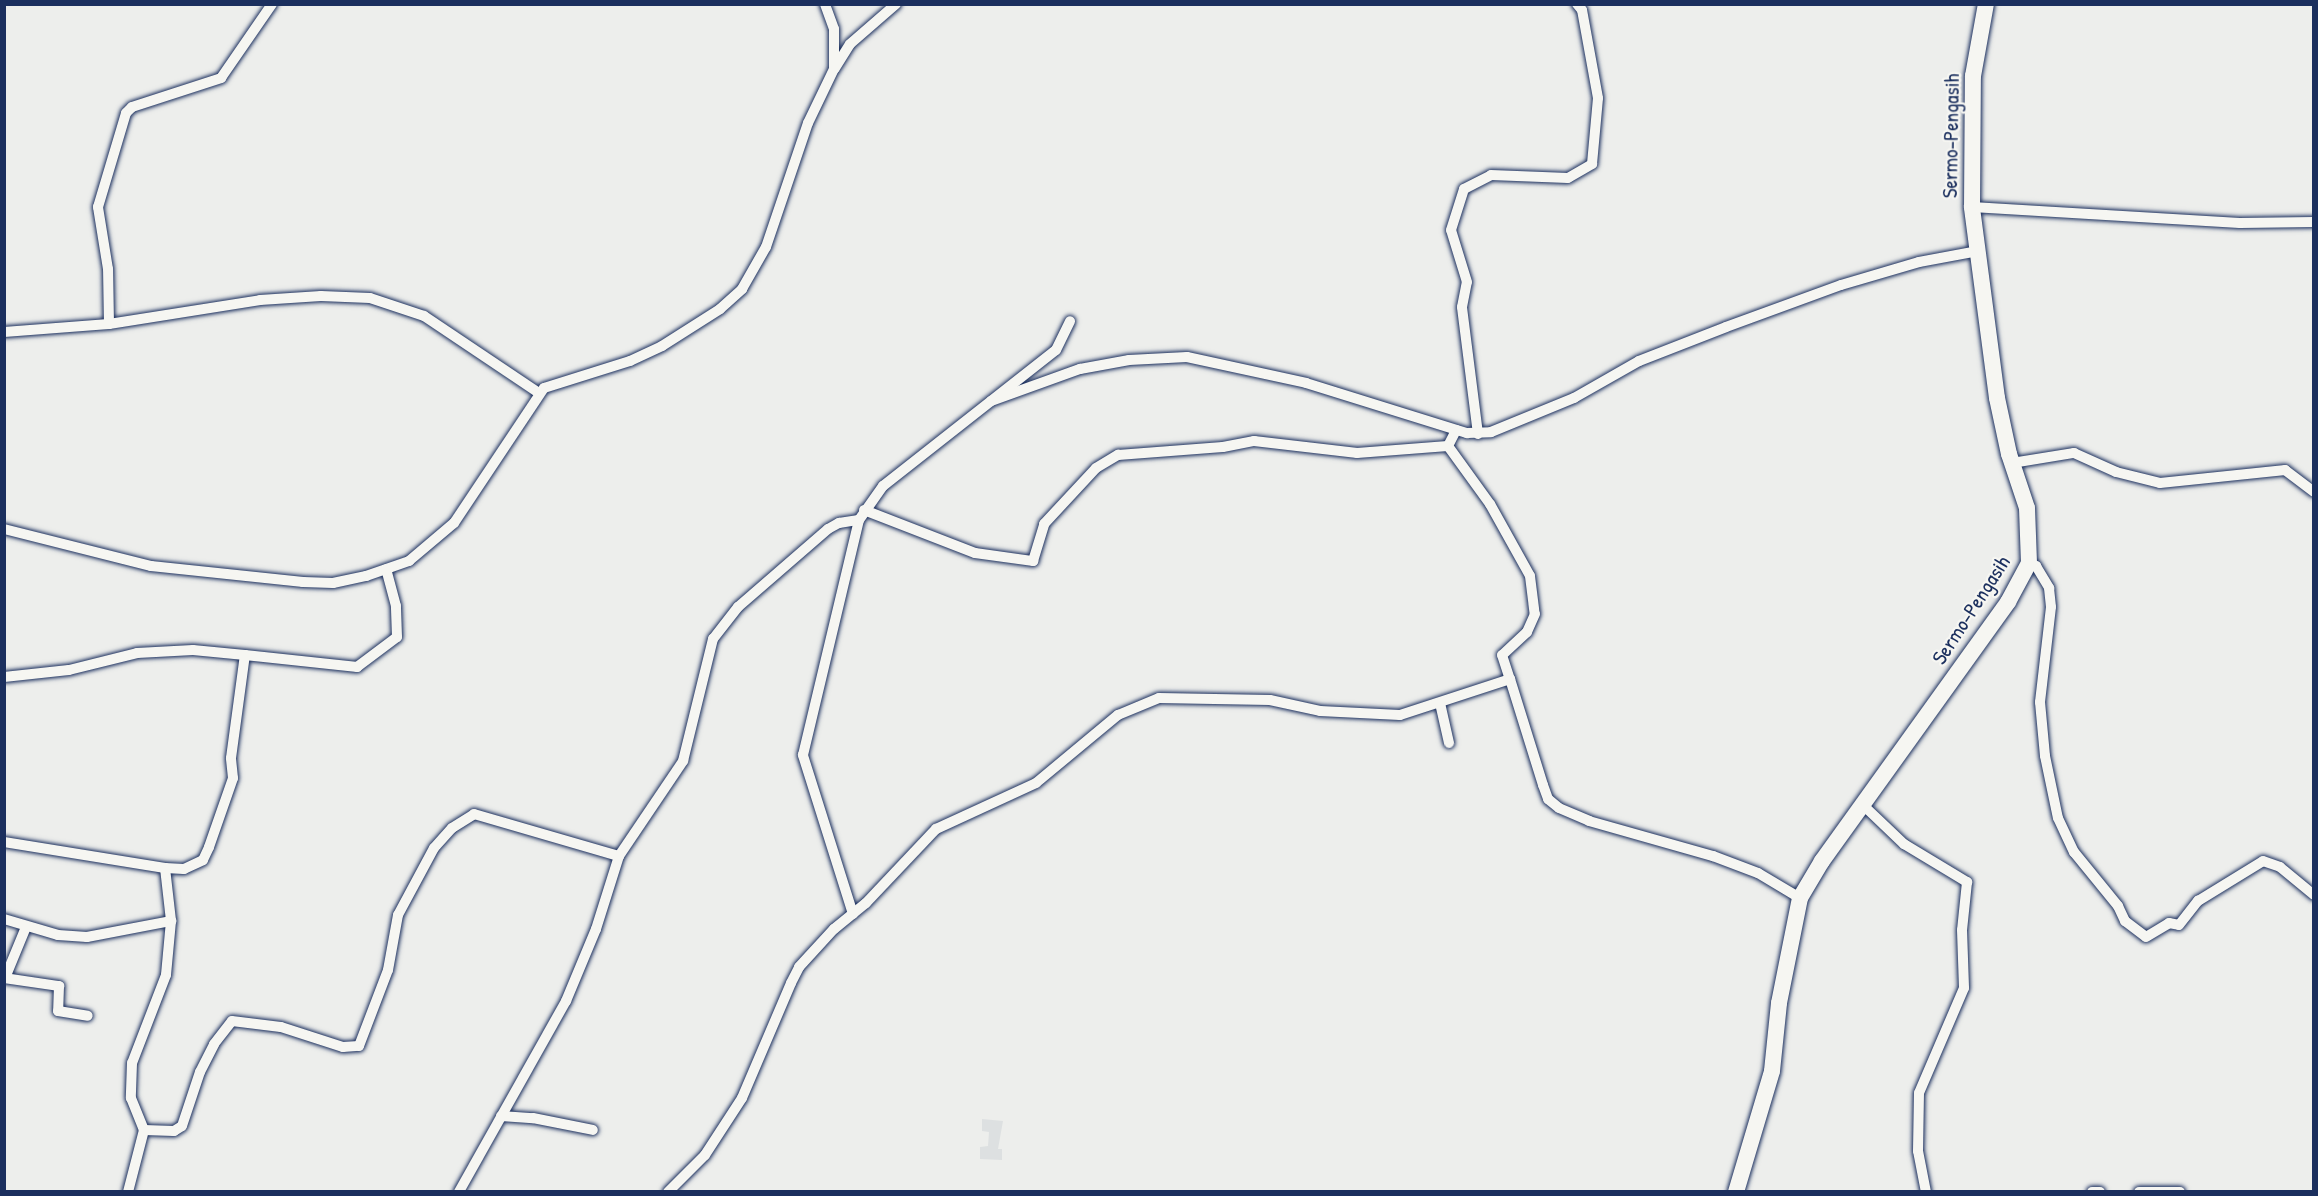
<!DOCTYPE html>
<html>
<head>
<meta charset="utf-8">
<style>
  body { margin:0 }
  #map { position:relative; width:2318px; height:1196px; overflow:hidden; background:#edeeec; font-family:"Patrick Hand",sans-serif }
  div>[style] { position:absolute }
  .built>* { inset:0; background:#dde0e1 }
  .roads { filter:drop-shadow(0 0 2px #1b2f5e) drop-shadow(0 0 2px #1b2f5e) }
  .street>* { height:10px; margin:-5px; padding:0 5px; transform-origin:5px; border-radius:5px; background:#f6f6f2 }
  .primary>* { height:16px; margin:-8px; padding:0 8px; transform-origin:8px; border-radius:8px; background:#f6f6f2 }
  span { translate:-50% -50%; white-space:nowrap; text-align:center; line-height:1.15; -webkit-text-stroke:4.5px #f6f6f2; paint-order:stroke }
  .street-label { font-size:21px; color:#1b2f5e }
  .frame { position:absolute; inset:0; border:6px solid #1b2f5e; pointer-events:none }
</style>
</head>
<body>
<div id="map">
  <div class="built">
    <i style="clip-path:polygon(982px 1119px,1003px 1121px,998px 1149px,1002px 1149px,1002px 1160px,980px 1159px,980px 1147px,988px 1146px,989px 1132px,982px 1131px)"></i>
  </div>
  <div class="roads">
    <div class="street">
      <i style="left:835px;top:68px;width:28px;rotate:-58deg"></i>
      <i style="left:850px;top:44px;width:61px;rotate:-41deg"></i>
      <i style="left:1972px;top:207px;width:268px;rotate:3.4deg"></i>
      <i style="left:2240px;top:223px;width:74px;rotate:-0.8deg"></i>
      <i style="left:109px;top:324px;width:55px;rotate:-91deg"></i>
      <i style="left:108px;top:269px;width:63px;rotate:-99.2deg"></i>
      <i style="left:98px;top:207px;width:98px;rotate:-73.4deg"></i>
      <i style="left:126px;top:113px;width:8px;rotate:-45deg"></i>
      <i style="left:132px;top:107px;width:94px;rotate:-18deg"></i>
      <i style="left:221px;top:78px;width:90px;rotate:-55.4deg"></i>
      <i style="left:4px;top:332px;width:105px;rotate:-4.4deg"></i>
      <i style="left:109px;top:324px;width:153px;rotate:-9deg"></i>
      <i style="left:260px;top:300px;width:61px;rotate:-3.8deg"></i>
      <i style="left:321px;top:296px;width:49px;rotate:2.3deg"></i>
      <i style="left:370px;top:298px;width:57px;rotate:18.4deg"></i>
      <i style="left:424px;top:316px;width:138px;rotate:33.8deg"></i>
      <i style="left:991px;top:401px;width:95px;rotate:-19.8deg"></i>
      <i style="left:1080px;top:369px;width:50px;rotate:-10.4deg"></i>
      <i style="left:1129px;top:360px;width:58px;rotate:-3deg"></i>
      <i style="left:1187px;top:357px;width:122px;rotate:12.3deg"></i>
      <i style="left:1306px;top:383px;width:169px;rotate:17.3deg"></i>
      <i style="left:1467px;top:433px;width:24px;rotate:-2deg"></i>
      <i style="left:1491px;top:432px;width:90px;rotate:-22.3deg"></i>
      <i style="left:1574px;top:398px;width:75px;rotate:-29.6deg"></i>
      <i style="left:1639px;top:361px;width:93px;rotate:-21.3deg"></i>
      <i style="left:1726px;top:327px;width:122px;rotate:-20.1deg"></i>
      <i style="left:1841px;top:285px;width:81px;rotate:-16.4deg"></i>
      <i style="left:1919px;top:262px;width:60px;rotate:-10.6deg"></i>
      <i style="left:1478px;top:434px;width:128px;rotate:-97.2deg"></i>
      <i style="left:1462px;top:307px;width:25px;rotate:-79deg"></i>
      <i style="left:1467px;top:282px;width:54px;rotate:-107.1deg"></i>
      <i style="left:1451px;top:230px;width:43px;rotate:-72.4deg"></i>
      <i style="left:1464px;top:189px;width:30px;rotate:-27deg"></i>
      <i style="left:1491px;top:175px;width:77px;rotate:2.2deg"></i>
      <i style="left:1568px;top:178px;width:28px;rotate:-30deg"></i>
      <i style="left:1592px;top:164px;width:66px;rotate:-84.8deg"></i>
      <i style="left:1598px;top:98px;width:89px;rotate:-100.3deg"></i>
      <i style="left:1582px;top:10px;width:8px;rotate:-130deg"></i>
      <i style="left:1448px;top:446px;width:72px;rotate:54.1deg"></i>
      <i style="left:1490px;top:504px;width:82px;rotate:60.9deg"></i>
      <i style="left:1530px;top:576px;width:38px;rotate:83deg"></i>
      <i style="left:1535px;top:614px;width:20px;rotate:114deg"></i>
      <i style="left:1527px;top:632px;width:34px;rotate:137deg"></i>
      <i style="left:1502px;top:655px;width:25px;rotate:72deg"></i>
      <i style="left:2012px;top:463px;width:63px;rotate:-9.2deg"></i>
      <i style="left:2074px;top:453px;width:46px;rotate:24.3deg"></i>
      <i style="left:2116px;top:472px;width:45px;rotate:14deg"></i>
      <i style="left:2160px;top:483px;width:126px;rotate:-5.9deg"></i>
      <i style="left:2285px;top:470px;width:36px;rotate:37deg"></i>
      <i style="left:864px;top:510px;width:119px;rotate:21.2deg"></i>
      <i style="left:975px;top:553px;width:59px;rotate:7.9deg"></i>
      <i style="left:1033px;top:561px;width:39px;rotate:-73deg"></i>
      <i style="left:1044px;top:524px;width:76px;rotate:-47.1deg"></i>
      <i style="left:1096px;top:468px;width:26px;rotate:-31deg"></i>
      <i style="left:1118px;top:455px;width:105px;rotate:-4.4deg"></i>
      <i style="left:1223px;top:447px;width:32px;rotate:-11deg"></i>
      <i style="left:1254px;top:441px;width:104px;rotate:6.6deg"></i>
      <i style="left:1357px;top:453px;width:91px;rotate:-4.4deg"></i>
      <i style="left:1448px;top:446px;width:18px;rotate:-63deg"></i>
      <i style="left:4px;top:529px;width:152px;rotate:14.1deg"></i>
      <i style="left:151px;top:566px;width:153px;rotate:6deg"></i>
      <i style="left:303px;top:582px;width:30px;rotate:2deg"></i>
      <i style="left:333px;top:583px;width:34px;rotate:-12deg"></i>
      <i style="left:366px;top:576px;width:46px;rotate:-19.2deg"></i>
      <i style="left:409px;top:561px;width:59px;rotate:-40.2deg"></i>
      <i style="left:454px;top:523px;width:162px;rotate:-56.3deg"></i>
      <i style="left:544px;top:388px;width:90px;rotate:-17.4deg"></i>
      <i style="left:630px;top:361px;width:35px;rotate:-25deg"></i>
      <i style="left:662px;top:346px;width:69px;rotate:-32.5deg"></i>
      <i style="left:720px;top:309px;width:30px;rotate:-42deg"></i>
      <i style="left:742px;top:289px;width:48px;rotate:-60.3deg"></i>
      <i style="left:766px;top:247px;width:131px;rotate:-71.3deg"></i>
      <i style="left:808px;top:123px;width:60px;rotate:-64.3deg"></i>
      <i style="left:834px;top:69px;width:40px;rotate:-90deg"></i>
      <i style="left:834px;top:29px;width:27px;rotate:-110deg"></i>
      <i style="left:2029px;top:563px;width:8px;rotate:23deg"></i>
      <i style="left:2036px;top:566px;width:26px;rotate:59deg"></i>
      <i style="left:2049px;top:588px;width:19px;rotate:84deg"></i>
      <i style="left:2051px;top:607px;width:96px;rotate:96.6deg"></i>
      <i style="left:2040px;top:702px;width:54px;rotate:84.7deg"></i>
      <i style="left:2045px;top:756px;width:63px;rotate:78.2deg"></i>
      <i style="left:2058px;top:818px;width:38px;rotate:65deg"></i>
      <i style="left:2074px;top:852px;width:70px;rotate:50.8deg"></i>
      <i style="left:2118px;top:906px;width:17px;rotate:65deg"></i>
      <i style="left:2125px;top:921px;width:26px;rotate:37deg"></i>
      <i style="left:2146px;top:937px;width:27px;rotate:-31deg"></i>
      <i style="left:2169px;top:923px;width:10px;rotate:11deg"></i>
      <i style="left:2179px;top:925px;width:31px;rotate:-52deg"></i>
      <i style="left:2198px;top:901px;width:76px;rotate:-31.6deg"></i>
      <i style="left:2263px;top:861px;width:18px;rotate:19deg"></i>
      <i style="left:2280px;top:867px;width:44px;rotate:39.5deg"></i>
      <i style="left:4px;top:677px;width:65px;rotate:-6.1deg"></i>
      <i style="left:69px;top:670px;width:70px;rotate:-14deg"></i>
      <i style="left:137px;top:653px;width:56px;rotate:-3.1deg"></i>
      <i style="left:193px;top:650px;width:52px;rotate:5.5deg"></i>
      <i style="left:1440px;top:703px;width:41px;rotate:77.3deg"></i>
      <i style="left:1863px;top:805px;width:57px;rotate:43.6deg"></i>
      <i style="left:1904px;top:844px;width:74px;rotate:31.1deg"></i>
      <i style="left:1967px;top:882px;width:48px;rotate:95.9deg"></i>
      <i style="left:1962px;top:930px;width:58px;rotate:88deg"></i>
      <i style="left:1964px;top:988px;width:114px;rotate:113.2deg"></i>
      <i style="left:1919px;top:1093px;width:58px;rotate:91deg"></i>
      <i style="left:1918px;top:1151px;width:42px;rotate:79deg"></i>
      <i style="left:4px;top:842px;width:163px;rotate:9.2deg"></i>
      <i style="left:165px;top:868px;width:53px;rotate:83.5deg"></i>
      <i style="left:171px;top:921px;width:54px;rotate:95.3deg"></i>
      <i style="left:166px;top:975px;width:94px;rotate:111.1deg"></i>
      <i style="left:132px;top:1063px;width:35px;rotate:92deg"></i>
      <i style="left:131px;top:1098px;width:35px;rotate:68deg"></i>
      <i style="left:144px;top:1130px;width:64px;rotate:104.5deg"></i>
      <i style="left:619px;top:856px;width:115px;rotate:-56deg"></i>
      <i style="left:683px;top:761px;width:126px;rotate:-76.2deg"></i>
      <i style="left:713px;top:639px;width:41px;rotate:-52deg"></i>
      <i style="left:738px;top:607px;width:119px;rotate:-40.9deg"></i>
      <i style="left:828px;top:529px;width:13px;rotate:-29deg"></i>
      <i style="left:839px;top:523px;width:20px;rotate:-9deg"></i>
      <i style="left:165px;top:868px;width:19px;rotate:3deg"></i>
      <i style="left:184px;top:869px;width:21px;rotate:-25deg"></i>
      <i style="left:203px;top:860px;width:14px;rotate:-65deg"></i>
      <i style="left:209px;top:847px;width:73px;rotate:-70.8deg"></i>
      <i style="left:233px;top:778px;width:20px;rotate:-96deg"></i>
      <i style="left:231px;top:758px;width:104px;rotate:-82.3deg"></i>
      <i style="left:245px;top:655px;width:113px;rotate:6.1deg"></i>
      <i style="left:357px;top:667px;width:50px;rotate:-36.9deg"></i>
      <i style="left:397px;top:637px;width:31px;rotate:-92deg"></i>
      <i style="left:396px;top:606px;width:38px;rotate:-105deg"></i>
      <i style="left:853px;top:914px;width:167px;rotate:-107.5deg"></i>
      <i style="left:803px;top:755px;width:242px;rotate:-76.6deg"></i>
      <i style="left:859px;top:520px;width:42px;rotate:-54.8deg"></i>
      <i style="left:883px;top:486px;width:220px;rotate:-38.2deg"></i>
      <i style="left:1056px;top:350px;width:32px;rotate:-64deg"></i>
      <i style="left:4px;top:919px;width:56px;rotate:16.5deg"></i>
      <i style="left:58px;top:935px;width:29px;rotate:4deg"></i>
      <i style="left:87px;top:937px;width:86px;rotate:-10.8deg"></i>
      <i style="left:4px;top:978px;width:56px;rotate:8.3deg"></i>
      <i style="left:59px;top:986px;width:25px;rotate:92deg"></i>
      <i style="left:58px;top:1011px;width:30px;rotate:9deg"></i>
      <i style="left:5px;top:978px;width:55px;rotate:-67.6deg"></i>
      <i style="left:501px;top:1116px;width:32px;rotate:4deg"></i>
      <i style="left:533px;top:1118px;width:61px;rotate:11.3deg"></i>
      <i style="left:144px;top:1130px;width:30px;rotate:2deg"></i>
      <i style="left:174px;top:1131px;width:9px;rotate:-32deg"></i>
      <i style="left:182px;top:1126px;width:57px;rotate:-71.6deg"></i>
      <i style="left:200px;top:1072px;width:31px;rotate:-63deg"></i>
      <i style="left:214px;top:1044px;width:29px;rotate:-52deg"></i>
      <i style="left:232px;top:1021px;width:49px;rotate:7deg"></i>
      <i style="left:281px;top:1027px;width:65px;rotate:17.9deg"></i>
      <i style="left:343px;top:1047px;width:16px;rotate:-4deg"></i>
      <i style="left:359px;top:1046px;width:81px;rotate:-69.1deg"></i>
      <i style="left:388px;top:970px;width:56px;rotate:-79.7deg"></i>
      <i style="left:398px;top:915px;width:76px;rotate:-61.8deg"></i>
      <i style="left:434px;top:848px;width:27px;rotate:-48deg"></i>
      <i style="left:452px;top:828px;width:26px;rotate:-32deg"></i>
      <i style="left:474px;top:814px;width:151px;rotate:16.2deg"></i>
      <i style="left:619px;top:856px;width:77px;rotate:107.5deg"></i>
      <i style="left:596px;top:929px;width:78px;rotate:112.6deg"></i>
      <i style="left:566px;top:1001px;width:219px;rotate:119.3deg"></i>
      <i style="left:668px;top:1192px;width:52px;rotate:-45deg"></i>
      <i style="left:705px;top:1155px;width:68px;rotate:-57deg"></i>
      <i style="left:742px;top:1098px;width:125px;rotate:-66.9deg"></i>
      <i style="left:791px;top:983px;width:18px;rotate:-63deg"></i>
      <i style="left:799px;top:967px;width:52px;rotate:-47.4deg"></i>
      <i style="left:834px;top:929px;width:41px;rotate:-39.1deg"></i>
      <i style="left:866px;top:903px;width:102px;rotate:-46.6deg"></i>
      <i style="left:936px;top:829px;width:110px;rotate:-24.7deg"></i>
      <i style="left:1036px;top:783px;width:107px;rotate:-39.7deg"></i>
      <i style="left:1118px;top:715px;width:44px;rotate:-22.5deg"></i>
      <i style="left:1159px;top:698px;width:111px;rotate:1deg"></i>
      <i style="left:1270px;top:700px;width:51px;rotate:12.4deg"></i>
      <i style="left:1320px;top:711px;width:80px;rotate:2.9deg"></i>
      <i style="left:1400px;top:715px;width:116px;rotate:-18.1deg"></i>
      <i style="left:1510px;top:679px;width:111px;rotate:72.7deg"></i>
      <i style="left:1543px;top:785px;width:15px;rotate:70deg"></i>
      <i style="left:1548px;top:799px;width:14px;rotate:39deg"></i>
      <i style="left:1559px;top:808px;width:33px;rotate:23deg"></i>
      <i style="left:1589px;top:821px;width:129px;rotate:15.8deg"></i>
      <i style="left:1713px;top:856px;width:48px;rotate:20.7deg"></i>
      <i style="left:1758px;top:873px;width:49px;rotate:30.8deg"></i>
      <i style="left:2092px;top:1192px;width:8px"></i>
      <i style="left:2139px;top:1192px;width:41px"></i>
    </div>
    <div class="primary">
      <i style="left:1736px;top:1192px;width:126px;rotate:-73.4deg"></i>
      <i style="left:1772px;top:1071px;width:68px;rotate:-84.1deg"></i>
      <i style="left:1779px;top:1003px;width:107px;rotate:-78.7deg"></i>
      <i style="left:1800px;top:898px;width:43px;rotate:-59.3deg"></i>
      <i style="left:1822px;top:861px;width:319px;rotate:-54.3deg"></i>
      <i style="left:2008px;top:602px;width:44px;rotate:-61.7deg"></i>
      <i style="left:2029px;top:563px;width:55px;rotate:-92.1deg"></i>
      <i style="left:2027px;top:508px;width:57px;rotate:-108.4deg"></i>
      <i style="left:2009px;top:454px;width:57px;rotate:-102.1deg"></i>
      <i style="left:1997px;top:398px;width:193px;rotate:-97.5deg"></i>
      <i style="left:1972px;top:207px;width:131px;rotate:-89.6deg"></i>
      <i style="left:1973px;top:76px;width:73px;rotate:-79.8deg"></i>
    </div>
  </div>
  <div class="street-label">
    <span style="left:1951px;top:136px;rotate:-89deg">Sermo-Pengasih</span>
    <span style="left:1971px;top:610px;rotate:-57deg">Sermo-Pengasih</span>
  </div>
  <div class="frame"></div>
</div>
</body>
</html>
